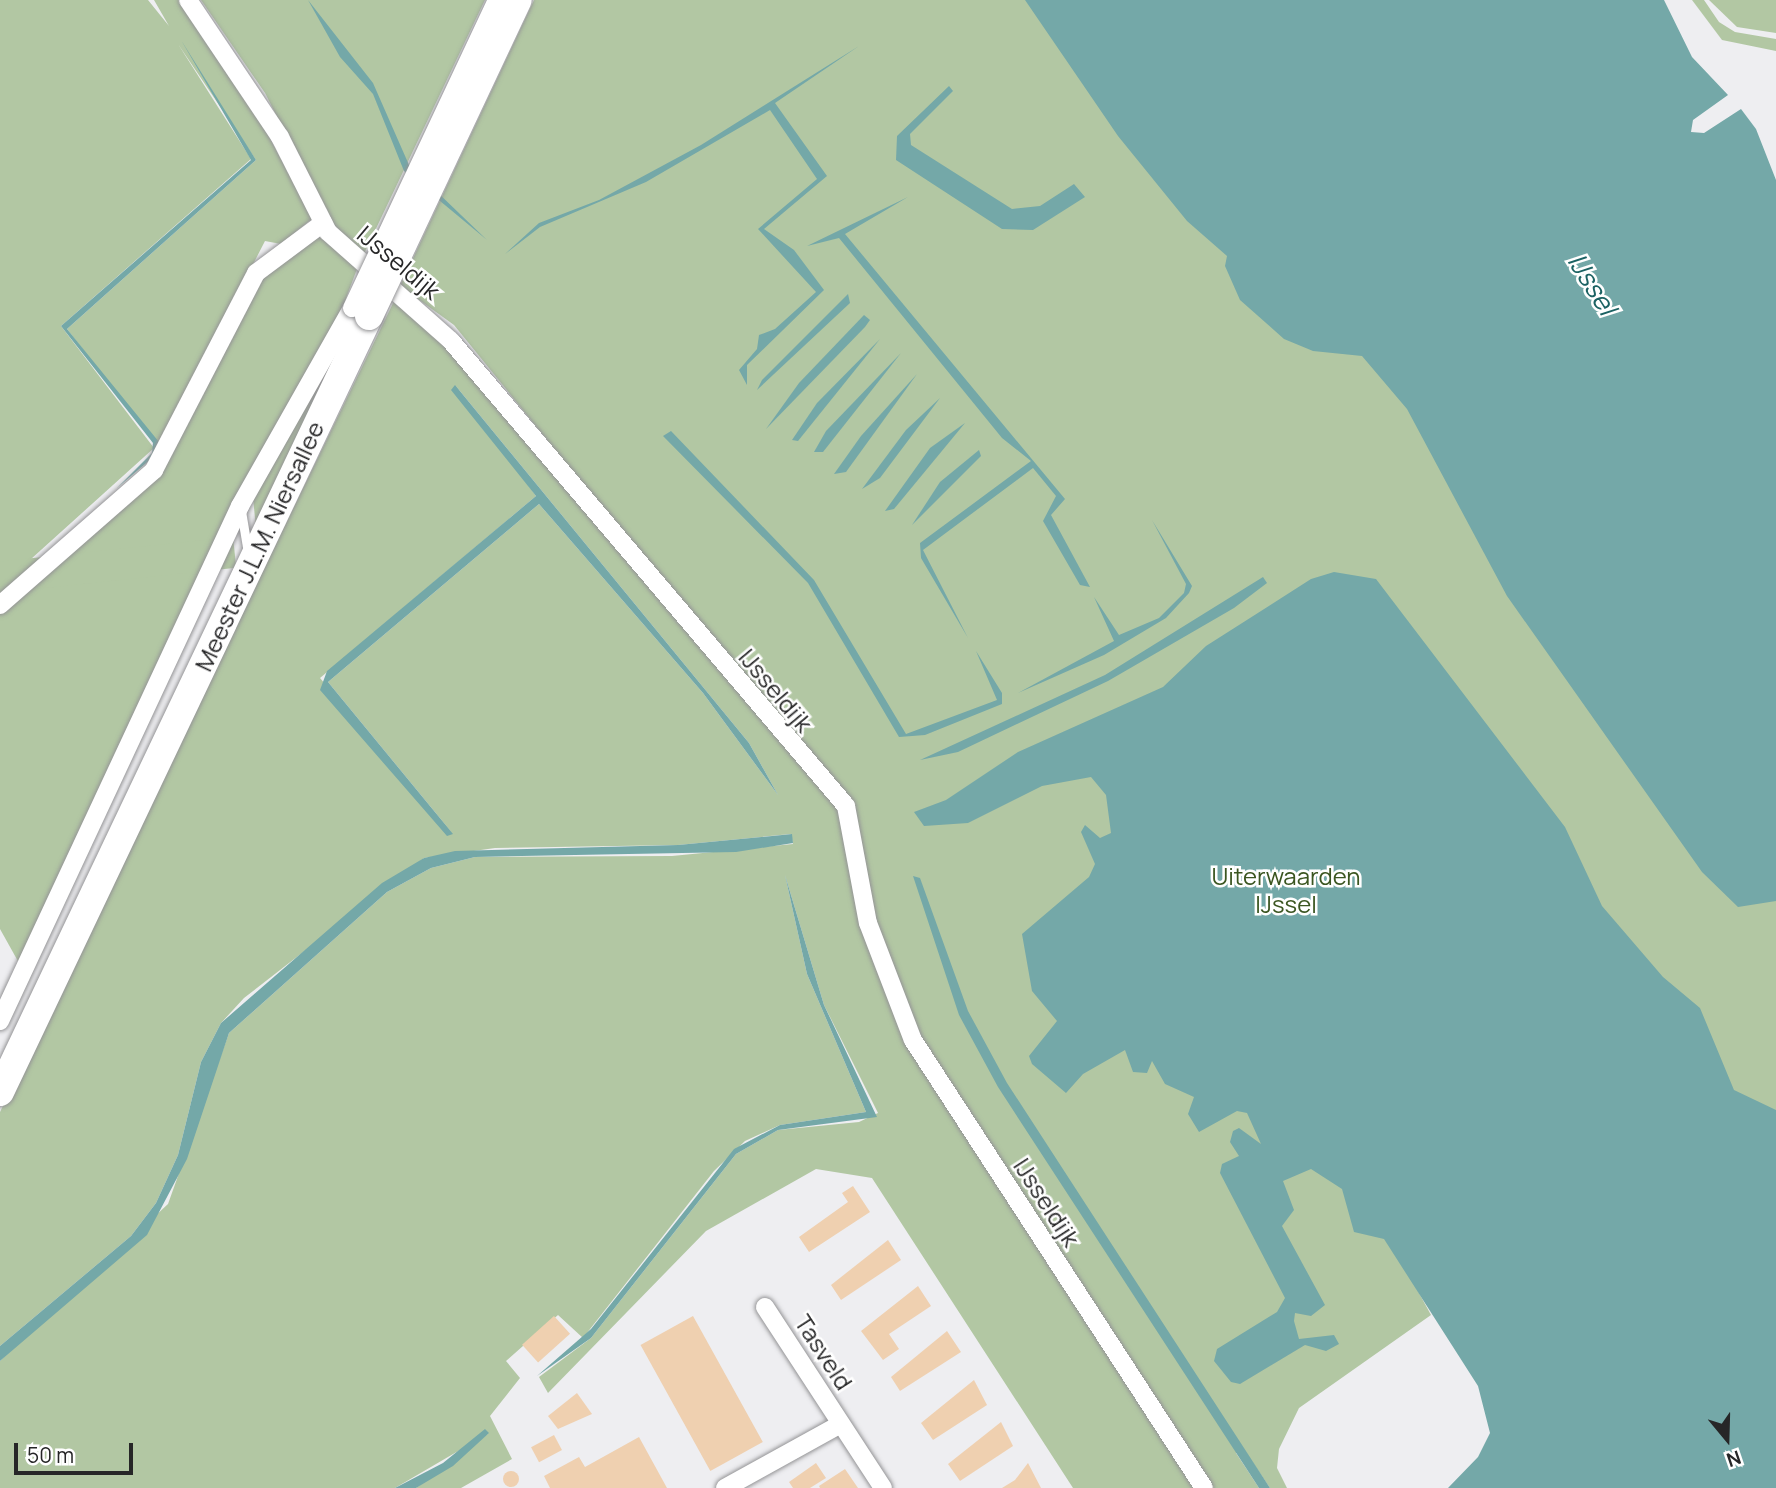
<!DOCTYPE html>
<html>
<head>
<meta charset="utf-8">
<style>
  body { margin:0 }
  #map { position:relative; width:1776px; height:1488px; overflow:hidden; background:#eeeef1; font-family:Manrope,sans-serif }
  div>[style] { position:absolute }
  .green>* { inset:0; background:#b2c7a3; transform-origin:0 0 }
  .water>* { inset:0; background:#74a8a8 }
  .building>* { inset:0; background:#efd0b0; transform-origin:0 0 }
  .round { border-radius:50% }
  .roads { filter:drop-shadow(0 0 2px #949496) drop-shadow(0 0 2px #949496) }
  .lane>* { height:9px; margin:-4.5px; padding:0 4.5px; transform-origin:4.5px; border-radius:4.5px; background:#fff }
  .street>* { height:18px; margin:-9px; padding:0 9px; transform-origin:9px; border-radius:9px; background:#fff }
  .primary>* { height:28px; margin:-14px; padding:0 14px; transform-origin:14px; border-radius:14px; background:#fff }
  .bridges { filter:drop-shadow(0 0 2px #949496) drop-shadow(0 0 2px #949496) }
  .street-bridge>* { height:18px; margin:-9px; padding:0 9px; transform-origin:9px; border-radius:9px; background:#fff }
  .primary-bridge>* { height:28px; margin:-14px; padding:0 14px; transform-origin:14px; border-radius:14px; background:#fff }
  span { translate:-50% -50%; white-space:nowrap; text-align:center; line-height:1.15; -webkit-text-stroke:5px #fff; paint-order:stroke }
  .street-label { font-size:24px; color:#262627 }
  .park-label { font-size:24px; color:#3b5621 }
  .water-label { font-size:26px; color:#1b6263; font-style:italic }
  .north { position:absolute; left:1692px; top:1404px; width:70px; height:70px; -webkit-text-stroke:5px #fff; paint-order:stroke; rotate:161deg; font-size:19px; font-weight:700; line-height:28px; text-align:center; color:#262627 }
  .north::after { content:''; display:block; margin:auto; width:24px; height:32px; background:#262627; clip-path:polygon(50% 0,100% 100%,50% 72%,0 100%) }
  .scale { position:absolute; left:14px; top:1443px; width:119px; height:32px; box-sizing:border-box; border:4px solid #262627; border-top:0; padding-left:9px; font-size:21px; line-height:24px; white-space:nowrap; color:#262627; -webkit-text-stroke:5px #fff; paint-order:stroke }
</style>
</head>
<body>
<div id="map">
  <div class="green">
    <i style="clip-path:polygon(0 0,148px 0,169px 26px,154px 0,179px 0,250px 102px,313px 218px,281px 244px,265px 241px,159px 447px,67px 329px,256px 160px,178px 44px,251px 159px,61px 326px,154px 448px,0 587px)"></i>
    <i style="clip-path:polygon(201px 0,485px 0,361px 260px,338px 237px,265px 93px)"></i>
    <i style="clip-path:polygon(534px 0,1124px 0,1776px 817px,1776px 1486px,1402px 1262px,1431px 1315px,1299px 1408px,1279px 1449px,1277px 1468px,1287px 1488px,1270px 1488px,1243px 1448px,1236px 1453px,1259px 1488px,1210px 1488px,918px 1034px,882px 952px,856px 821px,454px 325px,400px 286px)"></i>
    <i style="clip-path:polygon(1692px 0,1704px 0,1719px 22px,1735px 32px,1776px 39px,1776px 51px,1722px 40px)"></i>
    <i style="clip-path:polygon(1709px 0,1776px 0,1776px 33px,1737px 27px)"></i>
    <i style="clip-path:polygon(314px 236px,324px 236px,357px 269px,339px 317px,19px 963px,0 929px,0 610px,150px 479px,261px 275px)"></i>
    <i style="clip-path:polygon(evenodd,397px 295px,423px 317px,840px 803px,873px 962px,900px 1025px,1198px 1488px,1073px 1488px,872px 1178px,816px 1169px,706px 1231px,548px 1393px,539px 1377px,591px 1338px,736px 1154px,778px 1130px,859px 1122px,878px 1113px,824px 1005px,785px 875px,807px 974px,866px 1112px,780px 1125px,745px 1141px,714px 1171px,583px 1338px,558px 1315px,506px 1361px,520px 1378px,490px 1416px,512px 1459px,461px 1488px,416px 1488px,489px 1433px,395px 1488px,0 1488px,0 1361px,168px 1204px,229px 1033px,387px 892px,431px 868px,475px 857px,672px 856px,793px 844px,791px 834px,678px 845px,495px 848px,424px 858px,244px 998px,221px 1023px,201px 1062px,178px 1155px,156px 1203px,131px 1236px,0 1346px,0 1112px,397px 295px,455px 385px,749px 743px,778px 795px,703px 693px,539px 504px,328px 682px,453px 834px,320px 678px,536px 496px,455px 385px)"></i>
    <i style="clip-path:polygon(356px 310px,256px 529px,253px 497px)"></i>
    <i style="left:233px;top:537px;width:31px;height:543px;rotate:84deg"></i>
  </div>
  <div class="water">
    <i style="clip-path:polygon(308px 0,373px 83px,409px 165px,487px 240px,404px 171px,373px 94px,340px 57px)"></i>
    <i style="clip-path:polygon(1025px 0,1664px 0,1692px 57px,1728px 95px,1693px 120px,1691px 132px,1704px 133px,1741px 109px,1756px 129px,1776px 180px,1776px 901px,1738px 907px,1702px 872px,1507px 596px,1407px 409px,1362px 356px,1313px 351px,1284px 339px,1240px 300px,1225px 266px,1227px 256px,1187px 221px,1118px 136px)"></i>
    <i style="clip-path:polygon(181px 40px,256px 160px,67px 329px,159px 442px,158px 453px,117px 488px,152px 453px,153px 443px,61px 326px,251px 160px)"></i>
    <i style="clip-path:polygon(859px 46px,775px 103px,827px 176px,764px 229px,794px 250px,824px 290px,747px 365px,747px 385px,739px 370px,757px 349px,759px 335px,775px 329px,816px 292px,758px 229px,817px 179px,770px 110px,646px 182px,540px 227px,505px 254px,539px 223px,599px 200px,701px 145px)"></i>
    <i style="clip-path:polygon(949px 86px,953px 91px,910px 134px,911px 145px,1012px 209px,1040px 206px,1074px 184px,1085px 197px,1033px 230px,1002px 229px,896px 160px,897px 136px)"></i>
    <i style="clip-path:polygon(908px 197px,845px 234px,1065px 499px,1051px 515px,1090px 587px,1080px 585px,1043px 521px,1056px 496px,1033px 468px,923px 550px,968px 638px,921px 558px,920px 543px,1031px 461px,1002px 438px,839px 238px,807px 246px)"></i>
    <i style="clip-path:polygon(848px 294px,850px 303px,757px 390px,762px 380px)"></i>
    <i style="clip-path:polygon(864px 315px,870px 320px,865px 327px,766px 429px,799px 383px)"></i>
    <i style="clip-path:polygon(880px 339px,798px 441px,792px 440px,817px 403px)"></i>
    <i style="clip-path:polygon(901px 353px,823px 452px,814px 452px,826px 431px)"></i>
    <i style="clip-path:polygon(917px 374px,846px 472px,834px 474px,861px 436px)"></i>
    <i style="clip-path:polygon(455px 385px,749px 743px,778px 795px,703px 693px,539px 504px,328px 682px,453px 834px,447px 836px,320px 690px,327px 671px,536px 496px,451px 390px)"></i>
    <i style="clip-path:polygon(940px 398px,880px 478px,862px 489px,906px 430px)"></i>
    <i style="clip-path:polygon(965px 423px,894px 509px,885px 511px,930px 448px)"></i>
    <i style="clip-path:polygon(671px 431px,814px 580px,906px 734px,997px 700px,976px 651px,1002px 693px,1002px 704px,925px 735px,899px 737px,808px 583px,663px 436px)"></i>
    <i style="clip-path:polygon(979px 450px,981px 456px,912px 525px,940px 482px)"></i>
    <i style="clip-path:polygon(1152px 520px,1192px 586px,1189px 593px,1166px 618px,1104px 655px,1018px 693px,1114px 641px,1094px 597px,1119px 635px,1159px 618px,1184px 593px,1186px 584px)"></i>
    <i style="clip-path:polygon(1334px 572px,1376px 579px,1565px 827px,1602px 906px,1663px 977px,1700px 1008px,1734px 1090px,1776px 1110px,1776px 1488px,1448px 1488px,1478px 1457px,1490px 1433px,1478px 1386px,1384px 1239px,1354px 1232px,1342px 1189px,1311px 1169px,1283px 1181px,1294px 1210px,1282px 1226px,1325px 1305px,1311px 1316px,1295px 1313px,1294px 1321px,1299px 1339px,1334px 1335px,1339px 1344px,1326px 1351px,1305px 1345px,1240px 1384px,1231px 1382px,1214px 1361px,1217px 1349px,1277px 1312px,1285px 1298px,1220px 1173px,1222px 1164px,1239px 1156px,1230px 1142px,1233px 1131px,1239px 1128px,1261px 1144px,1247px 1113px,1237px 1111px,1199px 1132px,1188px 1114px,1194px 1097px,1165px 1084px,1152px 1061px,1147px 1073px,1133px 1072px,1125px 1050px,1083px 1074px,1066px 1093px,1032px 1064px,1029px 1056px,1057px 1021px,1032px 991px,1022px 934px,1089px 877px,1095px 864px,1081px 832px,1085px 825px,1100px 838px,1111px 833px,1106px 795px,1091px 777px,1042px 786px,968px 823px,924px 826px,914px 812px,946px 800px,1018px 752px,1163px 687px,1206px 646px,1311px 579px)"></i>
    <i style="clip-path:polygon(1263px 577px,1267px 583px,1234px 608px,1108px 681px,958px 752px,920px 760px,1105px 675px)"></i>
    <i style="clip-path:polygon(792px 834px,793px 843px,736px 852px,475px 857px,431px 868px,387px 892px,229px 1033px,187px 1159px,147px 1235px,0 1361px,0 1346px,131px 1236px,156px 1203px,178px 1155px,201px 1062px,221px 1023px,382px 883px,424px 858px,455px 851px,678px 845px)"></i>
    <i style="clip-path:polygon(785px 875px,824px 1005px,877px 1117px,778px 1130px,736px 1154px,591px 1338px,537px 1376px,591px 1329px,734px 1149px,780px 1125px,866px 1112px,807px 974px)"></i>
    <i style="clip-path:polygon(913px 876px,920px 878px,968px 1011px,1007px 1083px,1270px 1488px,1259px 1488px,998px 1087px,959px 1015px)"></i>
    <i style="clip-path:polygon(485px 1429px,489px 1433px,453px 1466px,416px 1488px,395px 1488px,443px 1463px)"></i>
  </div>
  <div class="building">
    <i style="clip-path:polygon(853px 1186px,870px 1212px,809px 1252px,799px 1237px,848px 1202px,842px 1193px)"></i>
    <i style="clip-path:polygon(888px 1240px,901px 1260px,841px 1300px,831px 1285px)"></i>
    <i style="clip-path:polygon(918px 1286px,931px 1306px,889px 1334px,899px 1349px,883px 1360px,861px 1331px)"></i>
    <i style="left:554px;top:1316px;width:24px;height:43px;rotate:48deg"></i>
    <i style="left:693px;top:1316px;width:144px;height:60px;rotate:61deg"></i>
    <i style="clip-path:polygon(947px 1331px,961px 1352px,900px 1391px,891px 1377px)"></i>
    <i style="clip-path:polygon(974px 1380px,987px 1405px,933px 1440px,921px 1423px)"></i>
    <i style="clip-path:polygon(577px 1393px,592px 1414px,558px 1429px,548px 1416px)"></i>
    <i style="clip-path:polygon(1001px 1422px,1013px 1446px,960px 1481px,948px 1464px)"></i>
    <i style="left:554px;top:1435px;width:17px;height:26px;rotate:62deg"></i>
    <i style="clip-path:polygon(639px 1437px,667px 1488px,550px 1488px,544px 1476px,579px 1457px,585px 1467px)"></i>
    <i style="clip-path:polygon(816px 1463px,826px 1478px,810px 1488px,793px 1488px,789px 1482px)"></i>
    <i style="clip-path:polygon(1028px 1463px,1041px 1488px,1002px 1488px,1015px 1480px)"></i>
    <i style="clip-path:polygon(845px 1469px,858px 1488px,820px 1488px,819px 1486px)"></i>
    <i class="round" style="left:503px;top:1471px;width:16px;height:16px"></i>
  </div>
  <div class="roads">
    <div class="lane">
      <i style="left:241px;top:511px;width:43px;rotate:80.5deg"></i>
    </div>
    <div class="street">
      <i style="left:188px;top:0;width:165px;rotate:56.1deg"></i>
      <i style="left:280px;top:137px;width:106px;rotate:63.2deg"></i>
      <i style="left:328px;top:232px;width:164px;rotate:41.5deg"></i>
      <i style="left:451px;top:341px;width:610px;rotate:49.65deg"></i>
      <i style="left:846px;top:806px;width:119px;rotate:79.4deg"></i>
      <i style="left:868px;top:923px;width:125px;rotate:69deg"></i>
      <i style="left:913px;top:1040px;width:534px;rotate:56.99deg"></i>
      <i style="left:0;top:605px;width:205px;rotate:-41.2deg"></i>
      <i style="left:154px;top:470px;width:222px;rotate:-62.6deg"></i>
      <i style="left:256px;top:273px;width:84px;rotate:-36.7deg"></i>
      <i style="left:0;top:1021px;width:568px;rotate:-65.01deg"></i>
      <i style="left:240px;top:506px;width:227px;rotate:-60.5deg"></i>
      <i style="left:765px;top:1307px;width:216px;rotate:56.9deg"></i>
      <i style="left:725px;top:1488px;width:132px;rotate:-28.9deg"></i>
    </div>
    <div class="primary">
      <i style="left:0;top:1092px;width:859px;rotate:-64.57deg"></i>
    </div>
  </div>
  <div class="bridges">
    <div class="street-bridge">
      <i style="left:352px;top:308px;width:340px;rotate:-64.8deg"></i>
    </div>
    <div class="primary-bridge">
      <i style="left:369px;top:316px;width:349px;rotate:-64.8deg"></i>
    </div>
  </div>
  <div class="street-label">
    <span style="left:399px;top:262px;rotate:40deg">IJsseldijk</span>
    <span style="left:259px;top:546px;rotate:-65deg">Meester J.L.M. Niersallee</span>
    <span style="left:776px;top:690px;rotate:50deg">IJsseldijk</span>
    <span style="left:1047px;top:1202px;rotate:57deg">IJsseldijk</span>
    <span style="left:824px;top:1352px;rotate:57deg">Tasveld</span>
  </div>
  <div class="park-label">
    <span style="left:1286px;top:890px">Uiterwaarden<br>IJssel</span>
  </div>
  <div class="water-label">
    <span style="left:1592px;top:284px;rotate:58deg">IJssel</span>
  </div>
  <div class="north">N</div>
  <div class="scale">50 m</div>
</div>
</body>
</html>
